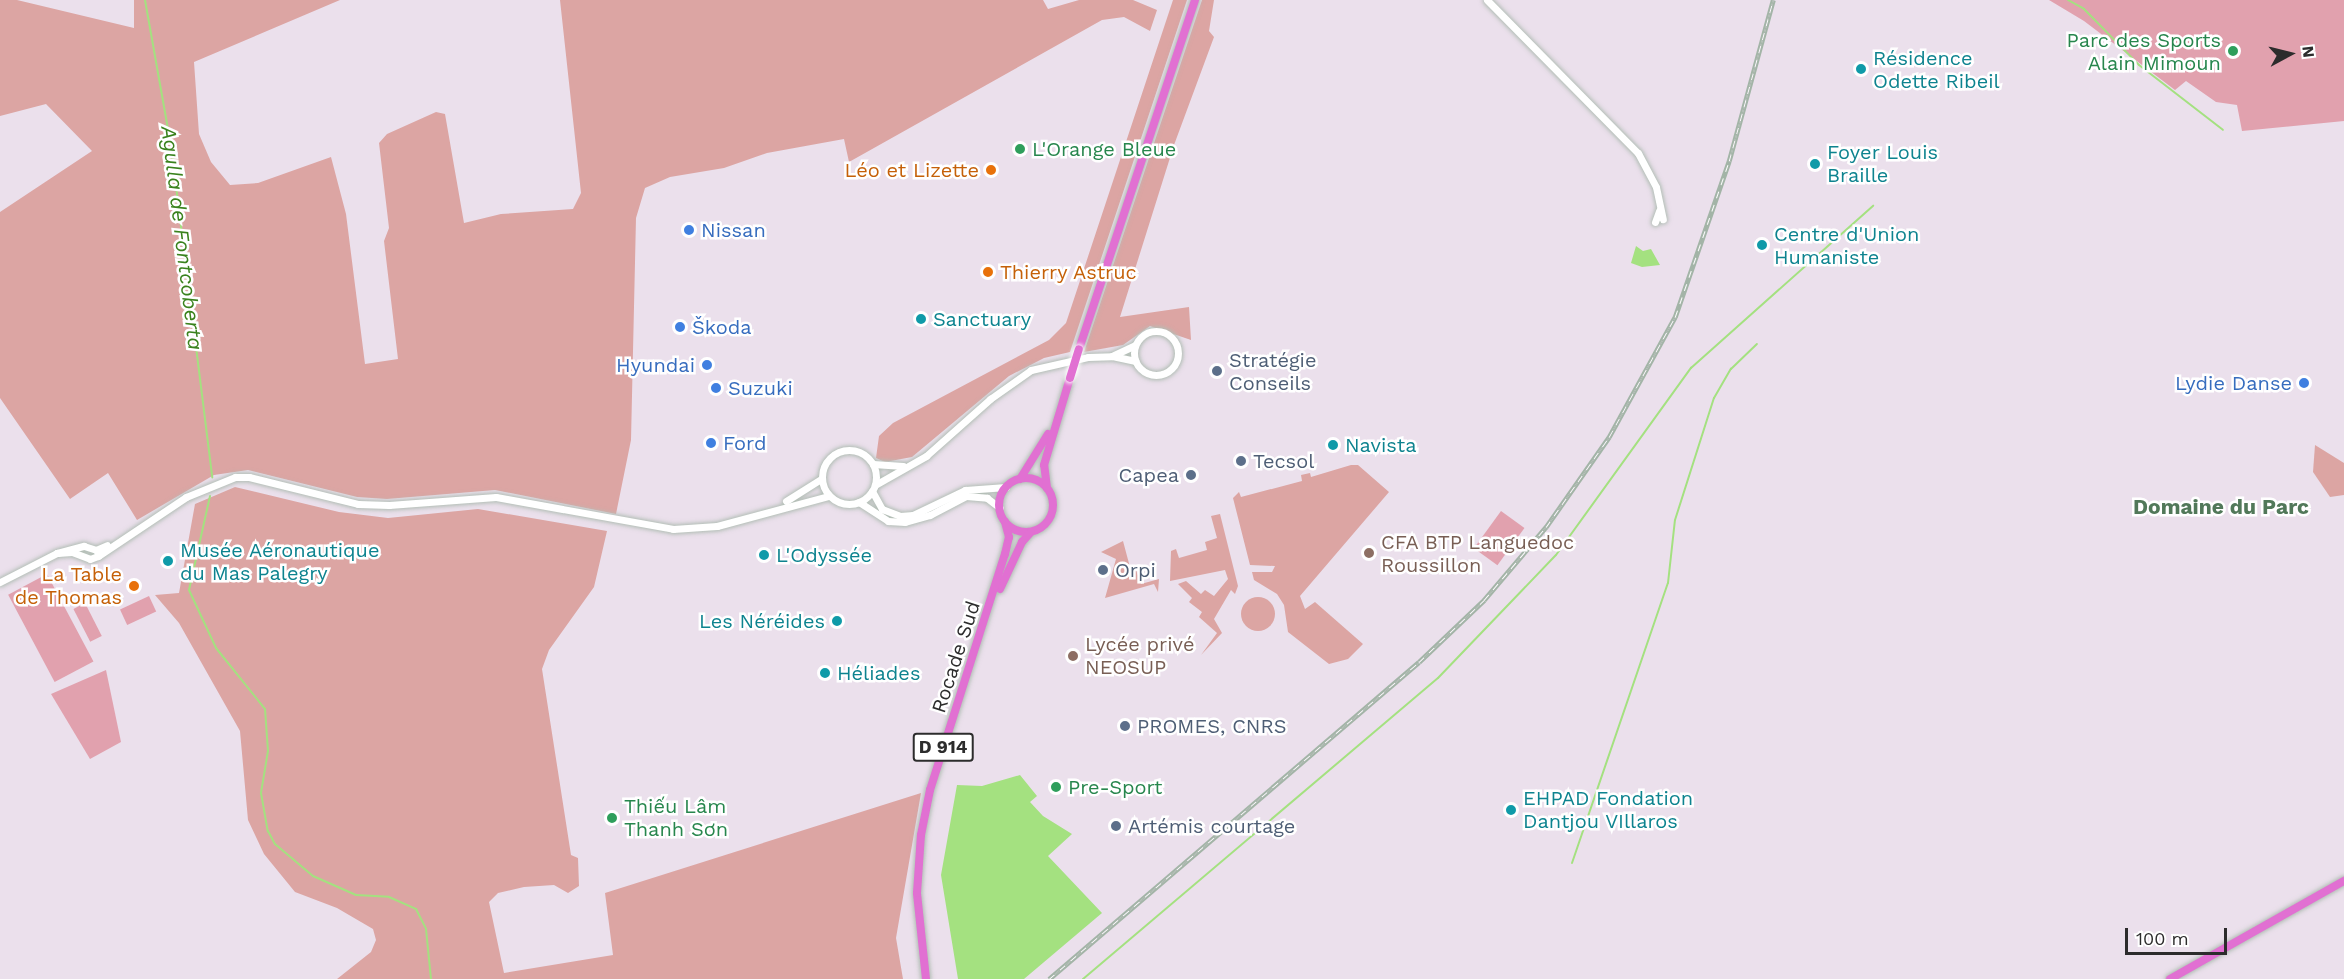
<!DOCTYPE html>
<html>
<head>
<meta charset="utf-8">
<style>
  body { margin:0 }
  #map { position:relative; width:2344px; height:979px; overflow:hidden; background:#ebe0ec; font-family:"Work Sans",sans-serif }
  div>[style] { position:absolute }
  .green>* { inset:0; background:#dca5a3 }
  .round { border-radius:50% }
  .pitch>* { inset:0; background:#e1a1ae; transform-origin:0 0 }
  .water>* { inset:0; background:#a4e180 }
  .stream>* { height:2px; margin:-1px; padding:0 1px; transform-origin:1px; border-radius:1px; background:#a4e180 }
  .roads { filter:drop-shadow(0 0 2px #b3beb6) drop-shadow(0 0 2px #b3beb6) }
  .minor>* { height:7px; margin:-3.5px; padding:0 3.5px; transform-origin:3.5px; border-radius:3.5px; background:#fff }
  .minor>.ring { margin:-3.5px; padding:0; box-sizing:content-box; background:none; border:7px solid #fff; border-radius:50% }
  .major>* { height:8px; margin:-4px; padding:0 4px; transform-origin:4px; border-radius:4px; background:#e170d2 }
  .major>.ring { margin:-4px; padding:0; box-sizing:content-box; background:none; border:8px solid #e170d2; border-radius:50% }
  .rail>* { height:4.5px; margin-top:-2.25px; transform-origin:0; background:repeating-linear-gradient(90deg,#fff 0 7px,#a3b4a7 0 14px); box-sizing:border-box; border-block:2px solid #a3b4a7 }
  .bridges { filter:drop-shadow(0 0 2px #fff) drop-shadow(0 0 2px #fff) }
  .major-bridge>* { height:8px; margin:-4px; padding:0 4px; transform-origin:4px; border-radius:4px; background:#e170d2 }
  .dots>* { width:16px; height:16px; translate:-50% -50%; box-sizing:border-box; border:3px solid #fff; border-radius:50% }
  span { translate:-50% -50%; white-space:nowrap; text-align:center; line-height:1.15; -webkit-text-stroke:5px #fff; paint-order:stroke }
  .shield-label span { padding:2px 4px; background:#fff; border:2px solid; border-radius:4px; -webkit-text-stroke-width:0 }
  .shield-label { font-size:18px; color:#2c2c2c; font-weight:700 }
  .leisure-label { font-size:20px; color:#27864d }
  .right { translate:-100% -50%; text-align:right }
  .left { translate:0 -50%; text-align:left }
  .culture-label { font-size:20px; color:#0d838f }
  .food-label { font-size:20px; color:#c56008 }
  .shop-label { font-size:20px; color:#366cbe }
  .service-label { font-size:20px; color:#4e5e75 }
  .education-label { font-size:20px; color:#785e54 }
  .street-label { font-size:20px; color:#2c2c2c }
  .water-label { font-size:21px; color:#3a821d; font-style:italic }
  .neighbourhood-label { font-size:21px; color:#517859; font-weight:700 }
  .north { position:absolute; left:2260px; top:24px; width:60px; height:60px; -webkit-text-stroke:4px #fff; paint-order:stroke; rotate:83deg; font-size:16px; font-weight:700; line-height:24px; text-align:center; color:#2c2c2c }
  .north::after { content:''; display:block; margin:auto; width:21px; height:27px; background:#2c2c2c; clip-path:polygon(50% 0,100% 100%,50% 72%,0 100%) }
  .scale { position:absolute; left:2125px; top:928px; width:102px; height:27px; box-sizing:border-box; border:3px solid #2c2c2c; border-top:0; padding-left:8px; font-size:18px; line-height:21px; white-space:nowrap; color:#2c2c2c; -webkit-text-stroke:4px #fff; paint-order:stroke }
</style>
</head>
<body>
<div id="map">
  <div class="green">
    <i style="clip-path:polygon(0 0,17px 0,134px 28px,134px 0,340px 0,194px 62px,199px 134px,211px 162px,230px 185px,258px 183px,331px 157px,346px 214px,365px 364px,398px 359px,384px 241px,389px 228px,379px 143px,387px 134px,436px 112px,445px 114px,464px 223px,501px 214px,573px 209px,581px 193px,560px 0,1043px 0,1048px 9px,1079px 0,1133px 0,1157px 10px,1150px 31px,1124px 17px,1102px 20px,849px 162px,844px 139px,767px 153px,724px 168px,670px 177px,645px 188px,636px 218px,631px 440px,616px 514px,495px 490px,387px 499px,357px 497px,248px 470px,214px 475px,137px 520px,108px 473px,70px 499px,0 398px,0 212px,92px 151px,46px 104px,0 116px)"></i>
    <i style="clip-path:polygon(1173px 0,1187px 0,1070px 352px,1044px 358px,1009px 376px,912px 457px,885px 462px,876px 458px,879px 436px,893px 423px,1049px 340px,1066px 323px)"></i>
    <i style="clip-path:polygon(1202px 0,1214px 0,1209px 31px,1214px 37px,1174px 145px,1120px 317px,1189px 307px,1191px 340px,1150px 326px,1123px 345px,1084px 352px)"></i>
    <i style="clip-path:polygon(2315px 445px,2344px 463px,2344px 495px,2330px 497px,2313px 472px)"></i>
    <i style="clip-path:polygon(1351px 465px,1358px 465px,1389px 492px,1300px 596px,1305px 609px,1315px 602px,1363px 644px,1348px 659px,1329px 664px,1288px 632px,1284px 605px,1277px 594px,1254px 580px,1252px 572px,1272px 572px,1275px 566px,1250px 565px,1233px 498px,1239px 492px,1241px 497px,1302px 481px,1301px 475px,1310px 473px,1311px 477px)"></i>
    <i style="clip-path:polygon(235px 487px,339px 512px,388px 518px,478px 509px,607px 531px,594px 587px,549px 650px,542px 669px,571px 855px,578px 858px,579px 886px,568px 893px,554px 885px,524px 887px,498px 893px,489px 902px,504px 973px,613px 955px,605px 893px,921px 793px,896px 938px,903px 979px,337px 979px,371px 952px,376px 940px,373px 929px,337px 908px,295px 892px,264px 854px,248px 820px,240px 731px,179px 623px,155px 595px,179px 593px,195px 504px)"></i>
    <i style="clip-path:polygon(1220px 514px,1238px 586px,1235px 594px,1231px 590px,1214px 619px,1222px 633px,1201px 655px,1217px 633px,1199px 617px,1202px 612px,1189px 602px,1192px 598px,1178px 584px,1186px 581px,1201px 594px,1205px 590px,1214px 596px,1228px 579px,1225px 570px,1170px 581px,1171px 551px,1176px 549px,1179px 558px,1207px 550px,1205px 542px,1217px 538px,1211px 516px)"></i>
    <i style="clip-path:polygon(1123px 541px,1131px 571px,1136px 570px,1141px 584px,1159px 579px,1158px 592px,1154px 584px,1105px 598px,1116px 559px,1101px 552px)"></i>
    <i class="round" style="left:1241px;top:597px;width:34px;height:34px"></i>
  </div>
  <div class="pitch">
    <i style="clip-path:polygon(2049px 0,2344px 0,2344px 121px,2242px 131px,2237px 105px,2216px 102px,2186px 81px,2175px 90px,2084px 21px)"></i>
    <i style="left:1501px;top:511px;width:29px;height:46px;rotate:36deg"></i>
    <i style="left:47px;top:574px;width:99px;height:44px;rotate:62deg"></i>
    <i style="left:149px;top:596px;width:17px;height:32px;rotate:65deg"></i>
    <i style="left:85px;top:603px;width:37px;height:13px;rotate:63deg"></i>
    <i style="clip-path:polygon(106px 670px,121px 742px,90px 759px,51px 694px)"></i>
  </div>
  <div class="water">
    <i style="clip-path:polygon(1636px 246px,1643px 251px,1651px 249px,1660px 265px,1642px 267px,1631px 263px)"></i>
    <i style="clip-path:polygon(1020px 775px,1037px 796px,1030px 802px,1043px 816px,1072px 834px,1048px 856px,1102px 913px,1024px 979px,958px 979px,941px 875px,957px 785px,982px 786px)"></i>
  </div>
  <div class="stream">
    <i style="left:145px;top:0;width:148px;rotate:79.9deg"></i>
    <i style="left:171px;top:146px;width:334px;rotate:82.9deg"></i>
    <i style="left:2068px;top:0;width:18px;rotate:29deg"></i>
    <i style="left:2084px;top:9px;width:78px;rotate:45.5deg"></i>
    <i style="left:2139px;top:65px;width:106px;rotate:37.7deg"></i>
    <i style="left:210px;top:496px;width:96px;rotate:102.6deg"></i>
    <i style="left:189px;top:590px;width:64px;rotate:65deg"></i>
    <i style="left:216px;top:648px;width:78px;rotate:51.2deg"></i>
    <i style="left:265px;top:709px;width:42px;rotate:85.9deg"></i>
    <i style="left:268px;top:751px;width:43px;rotate:99.5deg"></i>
    <i style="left:261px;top:793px;width:39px;rotate:80deg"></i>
    <i style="left:268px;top:831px;width:15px;rotate:62deg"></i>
    <i style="left:275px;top:844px;width:50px;rotate:40.1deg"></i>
    <i style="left:313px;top:876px;width:47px;rotate:23.8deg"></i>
    <i style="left:356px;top:895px;width:33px;rotate:3deg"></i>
    <i style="left:389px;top:897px;width:30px;rotate:24deg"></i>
    <i style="left:416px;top:909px;width:22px;rotate:63deg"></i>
    <i style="left:426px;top:929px;width:50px;rotate:84.3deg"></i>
    <i style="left:1572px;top:863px;width:296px;rotate:-71.1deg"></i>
    <i style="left:1668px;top:583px;width:63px;rotate:-83.7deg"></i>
    <i style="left:1675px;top:520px;width:128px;rotate:-72.3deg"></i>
    <i style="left:1714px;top:398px;width:34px;rotate:-60deg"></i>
    <i style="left:1731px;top:369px;width:36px;rotate:-44deg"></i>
    <i style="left:1083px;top:979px;width:465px;rotate:-40.3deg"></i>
    <i style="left:1438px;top:678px;width:170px;rotate:-46.2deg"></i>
    <i style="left:1556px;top:555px;width:231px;rotate:-54.2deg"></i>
    <i style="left:1691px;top:368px;width:244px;rotate:-41.7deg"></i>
  </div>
  <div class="roads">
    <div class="minor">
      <i style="left:1487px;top:0;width:215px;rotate:45.4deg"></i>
      <i style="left:1638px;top:153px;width:38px;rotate:62deg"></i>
      <i style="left:1656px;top:187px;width:33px;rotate:78deg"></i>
      <i style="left:1655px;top:222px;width:12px;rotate:-70deg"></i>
      <i class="ring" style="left:1134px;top:331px;width:37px;height:37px"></i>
      <i style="left:1114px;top:355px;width:23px;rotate:-25deg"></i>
      <i class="ring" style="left:822px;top:450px;width:47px;height:47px"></i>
      <i style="left:873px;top:464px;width:30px;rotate:4deg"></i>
      <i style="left:875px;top:485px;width:59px;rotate:-29.6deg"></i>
      <i style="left:926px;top:456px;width:86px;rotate:-41.7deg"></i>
      <i style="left:990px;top:399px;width:50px;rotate:-35.3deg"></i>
      <i style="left:1031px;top:370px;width:58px;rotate:-12.8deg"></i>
      <i style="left:1088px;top:357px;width:24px;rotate:-2deg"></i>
      <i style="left:1112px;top:356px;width:24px;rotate:12deg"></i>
      <i style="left:872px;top:491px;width:21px;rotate:61deg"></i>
      <i style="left:882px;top:509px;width:19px;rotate:21deg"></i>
      <i style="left:900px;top:516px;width:13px;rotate:-4deg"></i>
      <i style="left:913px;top:515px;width:58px;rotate:-25.7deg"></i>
      <i style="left:965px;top:490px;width:41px;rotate:-4.2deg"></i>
      <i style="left:786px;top:501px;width:41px;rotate:-32.2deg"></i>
      <i style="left:859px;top:502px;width:35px;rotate:33deg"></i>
      <i style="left:888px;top:521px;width:17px;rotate:3deg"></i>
      <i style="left:905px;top:522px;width:26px;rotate:-16deg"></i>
      <i style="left:930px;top:515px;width:41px;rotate:-27.8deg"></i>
      <i style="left:966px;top:496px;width:21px;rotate:5deg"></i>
      <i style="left:987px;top:498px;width:16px;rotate:38deg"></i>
      <i style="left:57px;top:553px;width:15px;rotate:-4deg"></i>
      <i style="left:72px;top:552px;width:19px;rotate:21deg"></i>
      <i style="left:90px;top:559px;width:9px;rotate:-21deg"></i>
      <i style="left:98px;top:556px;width:106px;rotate:-33.8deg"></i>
      <i style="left:186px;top:497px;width:53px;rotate:-22.2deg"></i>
      <i style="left:235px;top:477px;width:14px"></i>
      <i style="left:249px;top:477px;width:112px;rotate:13.9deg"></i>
      <i style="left:358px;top:504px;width:31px;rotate:2deg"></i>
      <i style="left:389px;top:505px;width:107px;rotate:-4.3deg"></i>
      <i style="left:496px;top:497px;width:180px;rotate:10.2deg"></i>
      <i style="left:673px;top:529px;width:44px;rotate:-3.9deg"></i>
      <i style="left:717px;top:526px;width:115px;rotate:-15.1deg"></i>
      <i style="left:0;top:582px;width:64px;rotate:-27deg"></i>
      <i style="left:57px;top:553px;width:28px;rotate:-15deg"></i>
      <i style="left:84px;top:546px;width:13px;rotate:18deg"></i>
      <i style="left:96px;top:550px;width:12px;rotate:-24deg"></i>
    </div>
    <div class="major">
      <i style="left:1079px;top:349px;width:368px;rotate:-71.6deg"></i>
      <i class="ring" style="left:999px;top:478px;width:46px;height:46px"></i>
      <i style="left:1020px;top:479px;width:53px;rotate:-58.1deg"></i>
      <i style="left:1047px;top:488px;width:23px;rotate:-97deg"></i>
      <i style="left:1044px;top:465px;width:91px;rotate:-73.4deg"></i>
      <i style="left:1000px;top:589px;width:52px;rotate:-64.9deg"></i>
      <i style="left:1022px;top:542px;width:13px;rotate:-48deg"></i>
      <i style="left:926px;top:979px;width:86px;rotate:-96deg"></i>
      <i style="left:917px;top:893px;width:58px;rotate:-86.1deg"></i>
      <i style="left:921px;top:835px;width:46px;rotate:-78.7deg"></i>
      <i style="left:930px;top:790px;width:248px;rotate:-72.4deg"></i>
      <i style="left:1005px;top:554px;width:17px;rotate:-77deg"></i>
      <i style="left:1009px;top:537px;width:16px;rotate:-105deg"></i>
      <i style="left:2170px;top:979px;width:200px;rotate:-29.4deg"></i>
    </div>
  </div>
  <div class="rail">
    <i style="left:1049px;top:979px;width:487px;rotate:-40.6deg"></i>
    <i style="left:1419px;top:662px;width:90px;rotate:-43.6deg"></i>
    <i style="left:1484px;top:600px;width:96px;rotate:-49.7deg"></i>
    <i style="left:1546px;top:527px;width:110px;rotate:-55deg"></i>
    <i style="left:1609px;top:437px;width:137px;rotate:-61.2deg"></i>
    <i style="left:1675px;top:317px;width:165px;rotate:-70.9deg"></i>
    <i style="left:1729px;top:161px;width:167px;rotate:-74.7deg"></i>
  </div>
  <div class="bridges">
    <div class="major-bridge">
      <i style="left:1070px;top:378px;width:30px;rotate:-73deg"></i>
    </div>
  </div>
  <div class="dots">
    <i style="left:2233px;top:51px;background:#2e9e5b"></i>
    <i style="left:1861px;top:69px;background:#0f9aa8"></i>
    <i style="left:1020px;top:149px;background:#2e9e5b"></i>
    <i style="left:1815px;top:164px;background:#0f9aa8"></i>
    <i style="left:991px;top:170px;background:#e8710a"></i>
    <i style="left:689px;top:230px;background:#3f7fe0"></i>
    <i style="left:1762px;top:245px;background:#0f9aa8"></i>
    <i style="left:988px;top:272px;background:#e8710a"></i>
    <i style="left:921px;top:319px;background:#0f9aa8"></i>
    <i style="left:680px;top:327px;background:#3f7fe0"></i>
    <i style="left:707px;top:365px;background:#3f7fe0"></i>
    <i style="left:1217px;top:371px;background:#5c6f8a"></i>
    <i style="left:2304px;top:383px;background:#3f7fe0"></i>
    <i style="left:716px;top:388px;background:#3f7fe0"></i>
    <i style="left:711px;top:443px;background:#3f7fe0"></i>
    <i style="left:1333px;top:445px;background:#0f9aa8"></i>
    <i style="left:1241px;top:461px;background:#5c6f8a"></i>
    <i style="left:1191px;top:475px;background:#5c6f8a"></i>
    <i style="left:1369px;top:553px;background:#8d6e63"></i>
    <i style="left:764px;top:555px;background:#0f9aa8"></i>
    <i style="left:168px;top:561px;background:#0f9aa8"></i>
    <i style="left:1103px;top:570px;background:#5c6f8a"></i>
    <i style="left:134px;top:586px;background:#e8710a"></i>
    <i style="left:837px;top:621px;background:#0f9aa8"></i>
    <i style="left:1073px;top:656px;background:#8d6e63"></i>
    <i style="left:825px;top:673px;background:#0f9aa8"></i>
    <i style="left:1125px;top:726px;background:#5c6f8a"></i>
    <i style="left:1056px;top:787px;background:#2e9e5b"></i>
    <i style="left:1511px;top:810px;background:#0f9aa8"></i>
    <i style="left:612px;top:818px;background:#2e9e5b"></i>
    <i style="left:1116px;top:826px;background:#5c6f8a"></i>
  </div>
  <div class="shield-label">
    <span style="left:943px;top:747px">D 914</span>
  </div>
  <div class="leisure-label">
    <span class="right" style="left:2221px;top:52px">Parc des Sports<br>Alain Mimoun</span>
    <span class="left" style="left:1032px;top:149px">L'Orange Bleue</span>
    <span class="left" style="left:1068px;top:787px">Pre-Sport</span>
    <span class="left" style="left:624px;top:818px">Thiếu Lâm<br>Thanh Sơn</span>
  </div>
  <div class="culture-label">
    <span class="left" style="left:1873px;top:70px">Résidence<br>Odette Ribeil</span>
    <span class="left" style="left:1827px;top:164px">Foyer Louis<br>Braille</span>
    <span class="left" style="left:1774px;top:246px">Centre d'Union<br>Humaniste</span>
    <span class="left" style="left:933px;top:319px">Sanctuary</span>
    <span class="left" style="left:1345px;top:445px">Navista</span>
    <span class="left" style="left:180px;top:562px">Musée Aéronautique<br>du Mas Palegry</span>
    <span class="left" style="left:776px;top:555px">L'Odyssée</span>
    <span class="right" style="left:825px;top:621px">Les Néréides</span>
    <span class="left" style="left:837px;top:673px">Héliades</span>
    <span class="left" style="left:1523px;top:810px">EHPAD Fondation<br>Dantjou VIllaros</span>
  </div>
  <div class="food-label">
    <span class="right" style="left:979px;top:170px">Léo et Lizette</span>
    <span class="left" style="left:1000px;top:272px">Thierry Astruc</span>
    <span class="right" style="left:122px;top:586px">La Table<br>de Thomas</span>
  </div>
  <div class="shop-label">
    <span class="left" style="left:701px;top:230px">Nissan</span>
    <span class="left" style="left:692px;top:327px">Škoda</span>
    <span class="right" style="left:695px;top:365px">Hyundai</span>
    <span class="right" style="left:2292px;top:383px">Lydie Danse</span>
    <span class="left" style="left:728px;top:388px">Suzuki</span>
    <span class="left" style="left:723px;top:443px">Ford</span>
  </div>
  <div class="service-label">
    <span class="left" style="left:1229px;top:372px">Stratégie<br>Conseils</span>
    <span class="left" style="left:1253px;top:461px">Tecsol</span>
    <span class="right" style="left:1179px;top:475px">Capea</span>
    <span class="left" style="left:1115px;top:570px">Orpi</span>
    <span class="left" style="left:1137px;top:726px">PROMES, CNRS</span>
    <span class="left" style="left:1128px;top:826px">Artémis courtage</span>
  </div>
  <div class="education-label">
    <span class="left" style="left:1381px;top:554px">CFA BTP Languedoc<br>Roussillon</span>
    <span class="left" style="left:1085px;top:656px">Lycée privé<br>NEOSUP</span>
  </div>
  <div class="street-label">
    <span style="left:956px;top:657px;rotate:-72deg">Rocade Sud</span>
  </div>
  <div class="water-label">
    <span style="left:182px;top:238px;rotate:83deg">Agulla de Fontcoberta</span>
  </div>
  <div class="neighbourhood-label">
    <span style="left:2221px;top:507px">Domaine du Parc</span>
  </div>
  <div class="north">N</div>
  <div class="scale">100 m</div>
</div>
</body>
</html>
